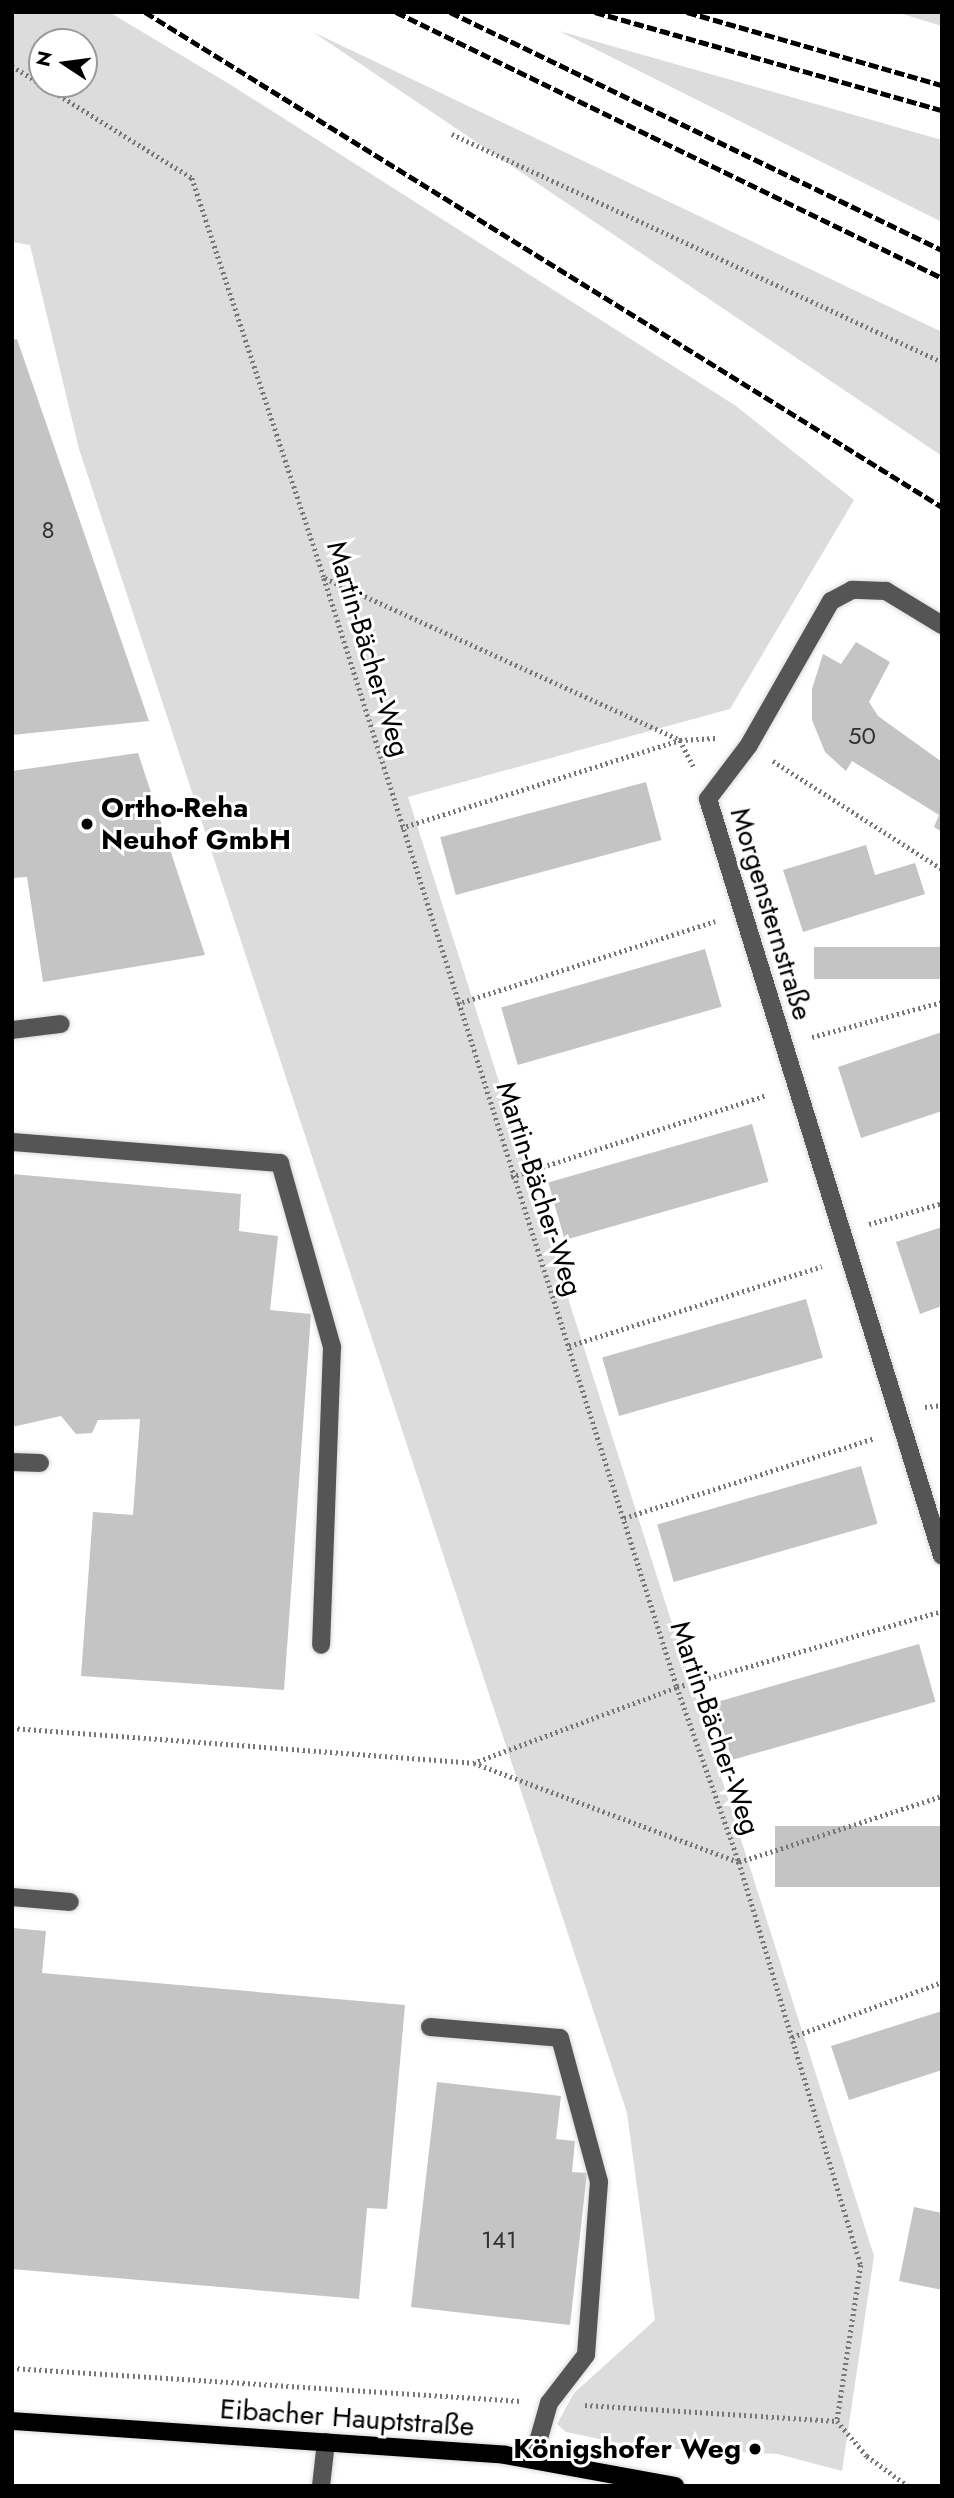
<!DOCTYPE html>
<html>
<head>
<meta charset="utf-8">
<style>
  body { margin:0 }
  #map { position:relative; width:954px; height:2498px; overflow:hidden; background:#fff; font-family:Jost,sans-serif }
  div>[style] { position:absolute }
  .green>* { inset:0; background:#dcdcdc }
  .building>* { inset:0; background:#c4c4c4; transform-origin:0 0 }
  .path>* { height:4.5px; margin-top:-2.25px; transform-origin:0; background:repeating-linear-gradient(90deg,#777 0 2px,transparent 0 5.5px) }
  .roads { filter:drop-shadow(0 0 2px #dbdbdb) drop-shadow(0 0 2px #dbdbdb) }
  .minor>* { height:18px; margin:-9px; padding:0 9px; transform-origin:9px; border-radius:9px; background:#555 }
  .major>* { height:18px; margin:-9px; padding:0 9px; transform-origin:9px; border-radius:9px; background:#000 }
  .rail>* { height:5px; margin-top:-2.5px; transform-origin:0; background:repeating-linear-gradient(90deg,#000 0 10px,transparent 0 13.5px) }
  .dots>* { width:19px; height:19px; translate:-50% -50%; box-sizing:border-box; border:4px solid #fff; border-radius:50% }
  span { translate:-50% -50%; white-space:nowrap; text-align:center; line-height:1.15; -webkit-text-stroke:6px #fff; paint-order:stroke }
  .number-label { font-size:24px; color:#313131 }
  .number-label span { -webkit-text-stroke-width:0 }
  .street-label { font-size:28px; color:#000 }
  .poi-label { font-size:28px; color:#000; font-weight:700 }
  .left { translate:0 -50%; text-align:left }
  .right { translate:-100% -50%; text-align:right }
  .frame { position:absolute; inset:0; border:14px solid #000; pointer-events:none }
  .north { position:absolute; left:28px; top:28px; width:70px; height:70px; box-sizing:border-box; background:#fff; border:2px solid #999; border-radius:50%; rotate:283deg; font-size:19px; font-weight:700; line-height:28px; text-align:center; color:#000 }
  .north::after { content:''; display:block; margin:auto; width:24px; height:32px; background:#000; clip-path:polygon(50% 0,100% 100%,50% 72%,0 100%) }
</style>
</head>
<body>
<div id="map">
  <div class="green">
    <i style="clip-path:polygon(evenodd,12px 12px,109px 12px,231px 85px,736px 406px,854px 500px,730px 709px,408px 797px,874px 2256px,842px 2471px,778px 2454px,638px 2447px,566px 2432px,557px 2424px,574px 2393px,655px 2320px,627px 2113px,79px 449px,30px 245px,12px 242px,12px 12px,42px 42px,84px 42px,84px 84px,42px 84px,42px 42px)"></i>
    <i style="clip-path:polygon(896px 12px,942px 12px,942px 26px)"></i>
    <i style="clip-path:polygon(559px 31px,942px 140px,942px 222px)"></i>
    <i style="clip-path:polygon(313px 32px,942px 332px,942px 457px,942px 456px)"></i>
  </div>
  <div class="building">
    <i style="clip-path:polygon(17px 339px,149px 721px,12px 735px,12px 340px)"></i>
    <i style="clip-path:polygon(856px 642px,890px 662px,869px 702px,878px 716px,942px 762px,942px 832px,934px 827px,939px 815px,852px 761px,846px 771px,825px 752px,812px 720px,812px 689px,823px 654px,841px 664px)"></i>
    <i style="clip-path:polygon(138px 753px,205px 955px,43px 982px,27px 877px,12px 878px,12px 771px)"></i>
    <i style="left:646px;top:782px;width:60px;height:213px;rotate:75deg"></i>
    <i style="clip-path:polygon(866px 845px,875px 875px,915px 863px,925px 894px,803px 932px,783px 870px)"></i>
    <i style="left:942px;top:947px;width:32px;height:128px;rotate:90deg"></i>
    <i style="left:705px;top:949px;width:60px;height:212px;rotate:74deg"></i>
    <i style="clip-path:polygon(942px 1032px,942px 1111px,861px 1138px,838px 1067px)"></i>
    <i style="left:752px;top:1124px;width:60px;height:212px;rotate:74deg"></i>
    <i style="clip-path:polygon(12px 1174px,241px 1194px,239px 1231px,278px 1236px,270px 1310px,311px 1314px,284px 1690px,81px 1676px,93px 1512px,133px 1515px,140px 1419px,98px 1420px,92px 1433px,76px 1434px,61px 1416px,12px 1427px)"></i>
    <i style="clip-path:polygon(942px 1227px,942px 1306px,920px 1314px,896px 1242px)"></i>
    <i style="left:806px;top:1299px;width:61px;height:212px;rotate:74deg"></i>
    <i style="left:861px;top:1466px;width:60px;height:212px;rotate:74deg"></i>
    <i style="left:919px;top:1644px;width:60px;height:212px;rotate:74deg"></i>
    <i style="left:942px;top:1826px;width:61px;height:167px;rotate:90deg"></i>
    <i style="clip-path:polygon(12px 1928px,46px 1931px,42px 1973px,405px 2005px,387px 2209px,367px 2208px,359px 2299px,12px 2269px)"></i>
    <i style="clip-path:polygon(942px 2011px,942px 2070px,849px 2100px,831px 2046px)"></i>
    <i style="clip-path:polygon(437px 2082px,561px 2096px,556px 2139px,575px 2141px,572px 2172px,587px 2173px,570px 2325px,411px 2307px)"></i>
    <i style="clip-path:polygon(914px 2207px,942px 2213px,942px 2290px,899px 2281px)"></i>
  </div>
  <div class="path">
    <i style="left:12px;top:66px;width:212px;rotate:31.9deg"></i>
    <i style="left:192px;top:178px;width:421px;rotate:71.7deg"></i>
    <i style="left:324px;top:578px;width:1164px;rotate:72.34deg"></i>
    <i style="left:677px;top:1687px;width:186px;rotate:70.5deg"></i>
    <i style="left:739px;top:1862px;width:421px;rotate:73.2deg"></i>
    <i style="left:861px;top:2265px;width:158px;rotate:98.7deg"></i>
    <i style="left:452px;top:134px;width:540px;rotate:24.95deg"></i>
    <i style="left:325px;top:578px;width:390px;rotate:24.5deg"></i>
    <i style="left:680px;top:740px;width:31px;rotate:63deg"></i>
    <i style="left:773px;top:761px;width:201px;rotate:32.6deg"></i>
    <i style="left:401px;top:828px;width:293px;rotate:-17.5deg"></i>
    <i style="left:680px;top:740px;width:36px;rotate:-3deg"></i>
    <i style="left:457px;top:1004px;width:271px;rotate:-17.8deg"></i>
    <i style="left:812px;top:1037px;width:135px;rotate:-15.1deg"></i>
    <i style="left:511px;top:1177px;width:269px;rotate:-17.8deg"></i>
    <i style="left:869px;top:1224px;width:76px;rotate:-16deg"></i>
    <i style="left:569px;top:1346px;width:265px;rotate:-17.5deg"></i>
    <i style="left:925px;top:1407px;width:17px;rotate:-7deg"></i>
    <i style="left:624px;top:1518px;width:263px;rotate:-17.7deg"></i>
    <i style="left:12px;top:1728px;width:462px;rotate:4.3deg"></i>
    <i style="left:473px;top:1763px;width:218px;rotate:-20.4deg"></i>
    <i style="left:677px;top:1687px;width:276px;rotate:-16deg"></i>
    <i style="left:474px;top:1763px;width:283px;rotate:20.5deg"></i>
    <i style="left:739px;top:1862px;width:213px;rotate:-18deg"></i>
    <i style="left:792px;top:2037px;width:160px;rotate:-20.1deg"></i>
    <i style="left:12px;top:2368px;width:510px;rotate:3.71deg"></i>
    <i style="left:585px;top:2405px;width:253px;rotate:3.6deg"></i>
    <i style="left:837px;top:2421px;width:46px;rotate:49.4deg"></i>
    <i style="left:867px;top:2456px;width:51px;rotate:36.2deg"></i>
  </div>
  <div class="roads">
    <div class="minor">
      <i style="left:942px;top:625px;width:66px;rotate:-148.7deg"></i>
      <i style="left:886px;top:591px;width:34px;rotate:-178deg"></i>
      <i style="left:852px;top:590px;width:24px;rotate:152deg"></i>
      <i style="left:831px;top:601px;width:166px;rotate:119.7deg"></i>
      <i style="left:749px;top:745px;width:68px;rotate:127.2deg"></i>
      <i style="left:708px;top:799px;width:792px;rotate:72.82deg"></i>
      <i style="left:12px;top:1030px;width:49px;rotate:-7deg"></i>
      <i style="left:12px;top:1142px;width:269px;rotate:4.5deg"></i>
      <i style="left:280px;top:1163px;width:191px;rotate:74.2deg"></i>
      <i style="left:332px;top:1347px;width:298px;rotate:92.1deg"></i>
      <i style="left:12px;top:1462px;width:28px;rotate:2deg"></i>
      <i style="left:12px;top:1897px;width:58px;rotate:4.9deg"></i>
      <i style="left:430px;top:2027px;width:130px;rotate:4.8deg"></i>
      <i style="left:560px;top:2038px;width:149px;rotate:74.8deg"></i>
      <i style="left:599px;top:2182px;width:173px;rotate:94.3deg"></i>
      <i style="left:586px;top:2355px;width:61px;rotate:127.6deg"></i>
      <i style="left:549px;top:2403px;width:58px;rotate:105.9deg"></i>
      <i style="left:321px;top:2486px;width:44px;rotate:-83.5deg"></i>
    </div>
    <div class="major">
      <i style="left:12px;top:2421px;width:494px;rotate:3.9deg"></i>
      <i style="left:505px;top:2455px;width:173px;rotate:10.3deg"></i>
    </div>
  </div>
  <div class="rail">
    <i style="left:145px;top:12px;width:938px;rotate:31.84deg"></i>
    <i style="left:396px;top:12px;width:607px;rotate:25.97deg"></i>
    <i style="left:450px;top:12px;width:547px;rotate:25.81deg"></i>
    <i style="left:595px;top:12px;width:361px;rotate:15.8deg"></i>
    <i style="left:687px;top:12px;width:265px;rotate:16deg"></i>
  </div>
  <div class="dots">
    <i style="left:87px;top:824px;background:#000"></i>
    <i style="left:755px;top:2449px;background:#000"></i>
  </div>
  <div class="number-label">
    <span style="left:48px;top:530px">8</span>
    <span style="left:862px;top:736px">50</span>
    <span style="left:499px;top:2240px">141</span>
  </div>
  <div class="street-label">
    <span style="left:368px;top:649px;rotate:73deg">Martin-Bächer-Weg</span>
    <span style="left:771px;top:914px;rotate:73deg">Morgensternstraße</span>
    <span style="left:539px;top:1189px;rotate:72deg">Martin-Bächer-Weg</span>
    <span style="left:715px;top:1728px;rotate:71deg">Martin-Bächer-Weg</span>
    <span style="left:347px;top:2418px;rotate:4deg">Eibacher Hauptstraße</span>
  </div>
  <div class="poi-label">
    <span class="left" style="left:101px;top:824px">Ortho-Reha<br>Neuhof GmbH</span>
    <span class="right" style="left:741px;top:2449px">Königshofer Weg</span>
  </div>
  <div class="frame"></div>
  <div class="north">N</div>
</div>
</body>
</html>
